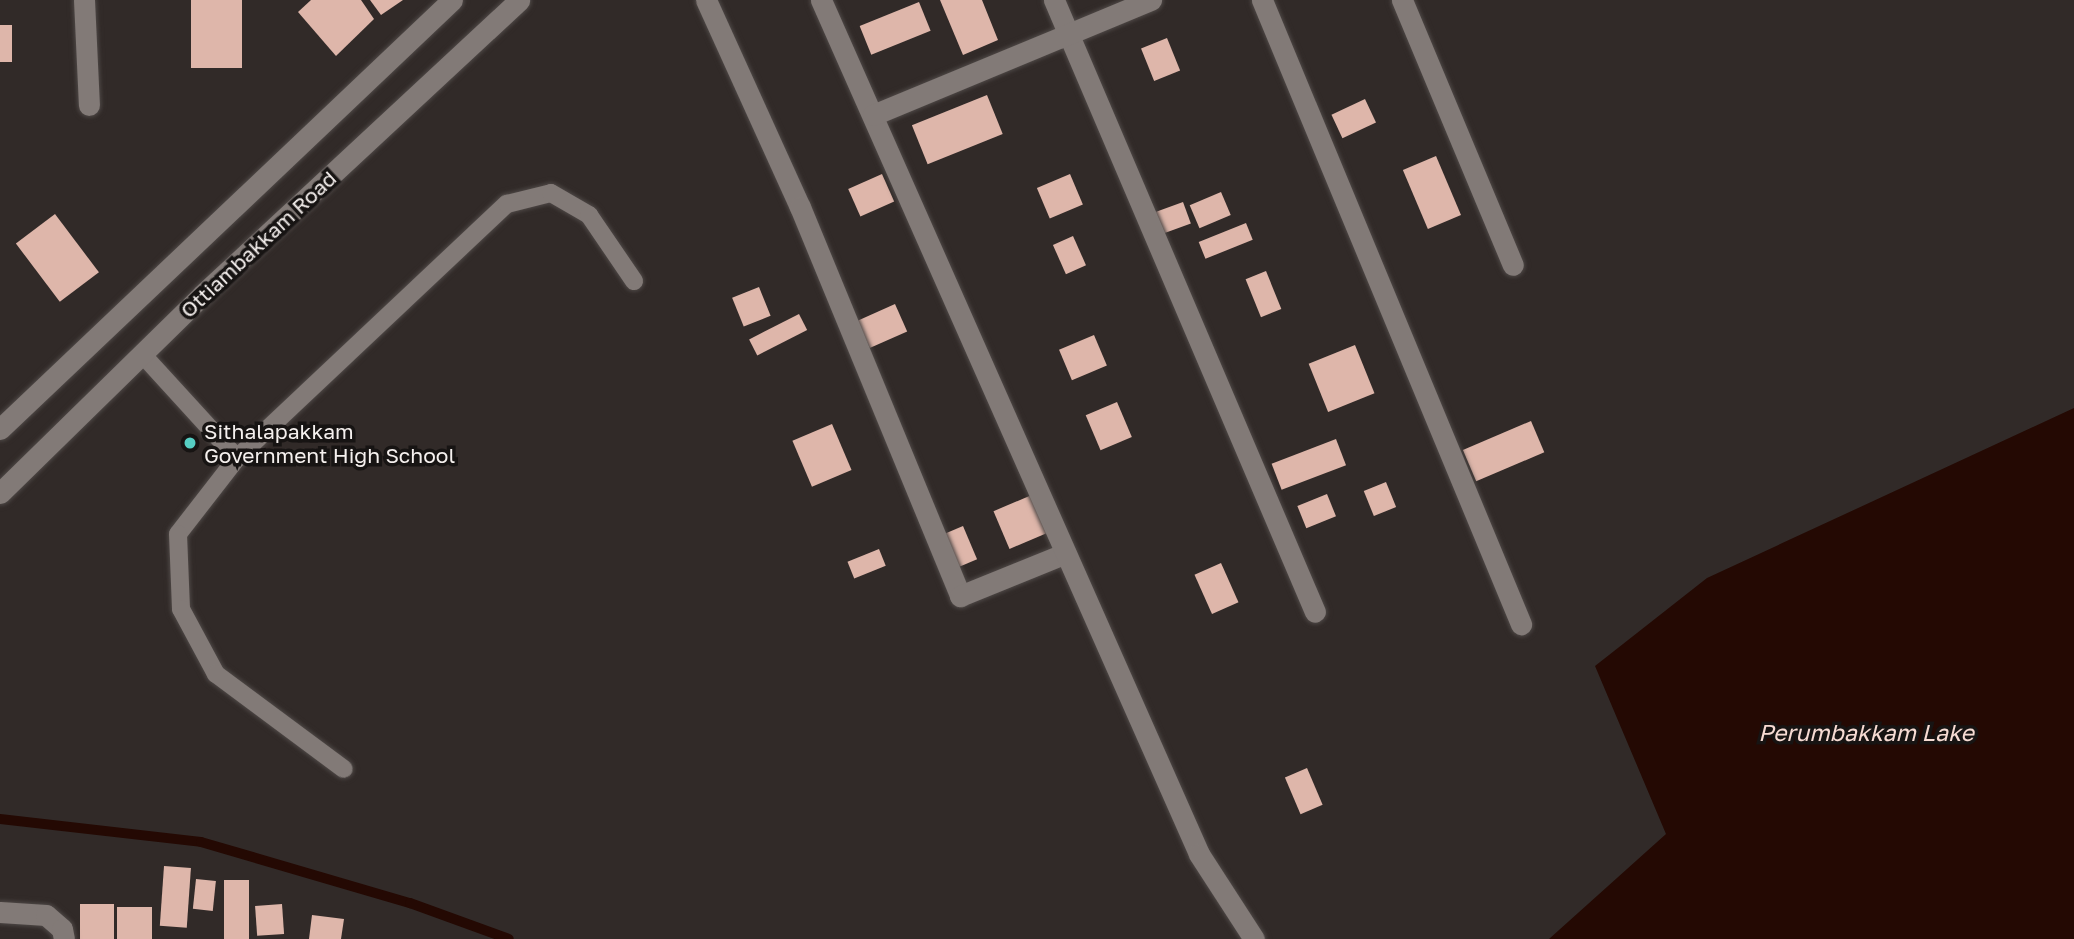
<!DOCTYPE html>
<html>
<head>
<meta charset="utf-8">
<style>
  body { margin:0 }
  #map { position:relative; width:2074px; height:939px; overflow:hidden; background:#312a28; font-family:"Golos Text",sans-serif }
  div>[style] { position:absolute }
  .water>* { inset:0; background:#240903 }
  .stream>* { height:10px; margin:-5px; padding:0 5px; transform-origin:5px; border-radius:5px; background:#240903 }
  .building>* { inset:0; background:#deb6aa; transform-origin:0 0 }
  .roads { filter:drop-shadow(0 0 2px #4e4846) drop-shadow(0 0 2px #4e4846) }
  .service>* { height:18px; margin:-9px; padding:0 9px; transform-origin:9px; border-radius:9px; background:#827a77 }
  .minor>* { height:21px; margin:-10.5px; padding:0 10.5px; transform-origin:10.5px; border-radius:10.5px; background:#827a77 }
  .tertiary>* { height:21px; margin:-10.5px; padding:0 10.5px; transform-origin:10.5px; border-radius:10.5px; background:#827a77 }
  .dots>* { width:19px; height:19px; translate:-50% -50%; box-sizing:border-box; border:4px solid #171413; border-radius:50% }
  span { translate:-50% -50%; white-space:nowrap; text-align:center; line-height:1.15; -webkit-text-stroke:7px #171413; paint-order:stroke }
  .street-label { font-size:21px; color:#f5f0ee }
  .poi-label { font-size:21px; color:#f5f0ee }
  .left { translate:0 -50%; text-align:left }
  .water-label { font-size:23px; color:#f6dbd3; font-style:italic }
</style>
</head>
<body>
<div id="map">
  <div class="water">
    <i style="clip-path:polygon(2074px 408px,2074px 939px,1549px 939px,1666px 834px,1595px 666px,1707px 578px)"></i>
  </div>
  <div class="stream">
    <i style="left:0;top:819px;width:202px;rotate:6.5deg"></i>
    <i style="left:201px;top:842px;width:218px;rotate:16.3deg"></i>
    <i style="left:410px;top:903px;width:105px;rotate:20deg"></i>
  </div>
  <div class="building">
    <i style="left:191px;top:0;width:51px;height:68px"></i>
    <i style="clip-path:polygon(311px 0,361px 0,374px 19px,336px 56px,298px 12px)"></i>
    <i style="clip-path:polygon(370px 0,403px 0,381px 15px)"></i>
    <i style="clip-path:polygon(940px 0,982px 0,998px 40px,963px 55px)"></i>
    <i style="left:919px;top:2px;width:31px;height:64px;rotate:68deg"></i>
    <i style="left:0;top:25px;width:12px;height:37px"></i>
    <i style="left:1167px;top:38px;width:35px;height:28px;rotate:68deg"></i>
    <i style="left:987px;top:95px;width:42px;height:81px;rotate:68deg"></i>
    <i style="left:1365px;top:99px;width:26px;height:37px;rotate:65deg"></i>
    <i style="left:1436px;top:156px;width:64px;height:36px;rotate:67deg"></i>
    <i style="left:882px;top:174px;width:30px;height:37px;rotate:66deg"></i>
    <i style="left:1070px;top:174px;width:33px;height:36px;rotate:67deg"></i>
    <i style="left:1221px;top:192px;width:25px;height:34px;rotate:67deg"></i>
    <i style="left:1183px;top:202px;width:23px;height:30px;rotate:70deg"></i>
    <i style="left:55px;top:214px;width:73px;height:49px;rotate:53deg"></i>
    <i style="left:1246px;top:223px;width:18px;height:51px;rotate:68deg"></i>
    <i style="left:1073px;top:236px;width:32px;height:22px;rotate:66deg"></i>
    <i style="left:1266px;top:271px;width:41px;height:22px;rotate:68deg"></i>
    <i style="left:759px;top:287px;width:31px;height:29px;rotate:68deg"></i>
    <i style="left:895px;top:304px;width:30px;height:41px;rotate:66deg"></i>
    <i style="left:799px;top:314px;width:18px;height:56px;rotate:63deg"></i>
    <i style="left:1094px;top:335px;width:33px;height:38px;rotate:67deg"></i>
    <i style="left:1355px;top:345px;width:52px;height:50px;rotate:68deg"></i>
    <i style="left:1117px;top:402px;width:38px;height:34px;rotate:67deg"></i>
    <i style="left:1531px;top:421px;width:34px;height:74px;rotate:67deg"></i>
    <i style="left:832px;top:424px;width:50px;height:43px;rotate:67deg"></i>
    <i style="left:1336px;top:439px;width:28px;height:69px;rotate:69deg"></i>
    <i style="left:1386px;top:482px;width:27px;height:24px;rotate:68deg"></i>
    <i style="left:1034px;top:494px;width:41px;height:44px;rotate:67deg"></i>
    <i style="left:1327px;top:494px;width:24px;height:32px;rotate:68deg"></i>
    <i style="left:963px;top:526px;width:36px;height:25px;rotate:67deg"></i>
    <i style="left:879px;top:549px;width:18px;height:34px;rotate:68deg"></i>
    <i style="left:1221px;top:563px;width:43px;height:29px;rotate:66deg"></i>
    <i style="left:1307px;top:768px;width:40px;height:24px;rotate:67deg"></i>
    <i style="left:164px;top:866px;width:27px;height:60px;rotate:4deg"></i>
    <i style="left:196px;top:879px;width:20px;height:30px;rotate:6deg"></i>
    <i style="left:224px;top:880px;width:25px;height:59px"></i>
    <i style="left:114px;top:904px;width:35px;height:34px;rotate:90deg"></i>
    <i style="left:282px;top:904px;width:30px;height:27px;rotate:86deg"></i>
    <i style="left:117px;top:907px;width:35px;height:32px"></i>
    <i style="clip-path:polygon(312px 915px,344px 919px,341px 939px,309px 939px)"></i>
  </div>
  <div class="roads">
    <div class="service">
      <i style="left:142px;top:354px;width:141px;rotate:47.6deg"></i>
      <i style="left:237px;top:458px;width:96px;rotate:127.8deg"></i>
      <i style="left:178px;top:534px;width:75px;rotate:87.7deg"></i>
      <i style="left:181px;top:609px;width:74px;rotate:61.7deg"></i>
      <i style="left:216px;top:674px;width:159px;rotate:36.6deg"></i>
      <i style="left:237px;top:458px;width:371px;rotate:-43.3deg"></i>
      <i style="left:507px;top:204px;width:45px;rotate:-14deg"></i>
      <i style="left:551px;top:193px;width:44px;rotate:30.1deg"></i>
      <i style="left:589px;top:215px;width:80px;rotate:55.7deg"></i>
    </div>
    <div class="minor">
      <i style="left:84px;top:0;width:105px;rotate:87.3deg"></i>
      <i style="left:706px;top:0;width:227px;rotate:65.6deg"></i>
      <i style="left:800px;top:207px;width:421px;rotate:67.6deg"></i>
      <i style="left:960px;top:596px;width:114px;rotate:-22.1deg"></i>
      <i style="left:821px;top:0;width:934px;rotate:66.12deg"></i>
      <i style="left:1199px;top:854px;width:101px;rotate:57.1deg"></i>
      <i style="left:1054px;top:0;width:665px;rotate:66.9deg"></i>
      <i style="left:1262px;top:0;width:676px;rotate:67.46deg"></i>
      <i style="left:1402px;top:0;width:287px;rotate:67.3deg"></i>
      <i style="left:873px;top:115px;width:301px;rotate:-22.5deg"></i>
      <i style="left:0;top:912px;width:46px;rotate:3.7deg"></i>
      <i style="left:46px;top:915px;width:21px;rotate:41deg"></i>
      <i style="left:62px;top:929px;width:10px;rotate:79deg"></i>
    </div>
    <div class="tertiary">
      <i style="left:0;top:429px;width:623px;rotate:-43.5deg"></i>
      <i style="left:0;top:493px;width:283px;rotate:-44.4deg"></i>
      <i style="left:202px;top:295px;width:433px;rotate:-42.9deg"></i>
    </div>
  </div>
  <div class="dots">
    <i style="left:190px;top:443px;background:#56cec3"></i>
  </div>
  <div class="street-label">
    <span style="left:258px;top:244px;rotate:-43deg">Ottiambakkam Road</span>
  </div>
  <div class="poi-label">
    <span class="left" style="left:204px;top:443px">Sithalapakkam<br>Government High School</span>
  </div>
  <div class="water-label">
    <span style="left:1866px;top:732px">Perumbakkam Lake</span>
  </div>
</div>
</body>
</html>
